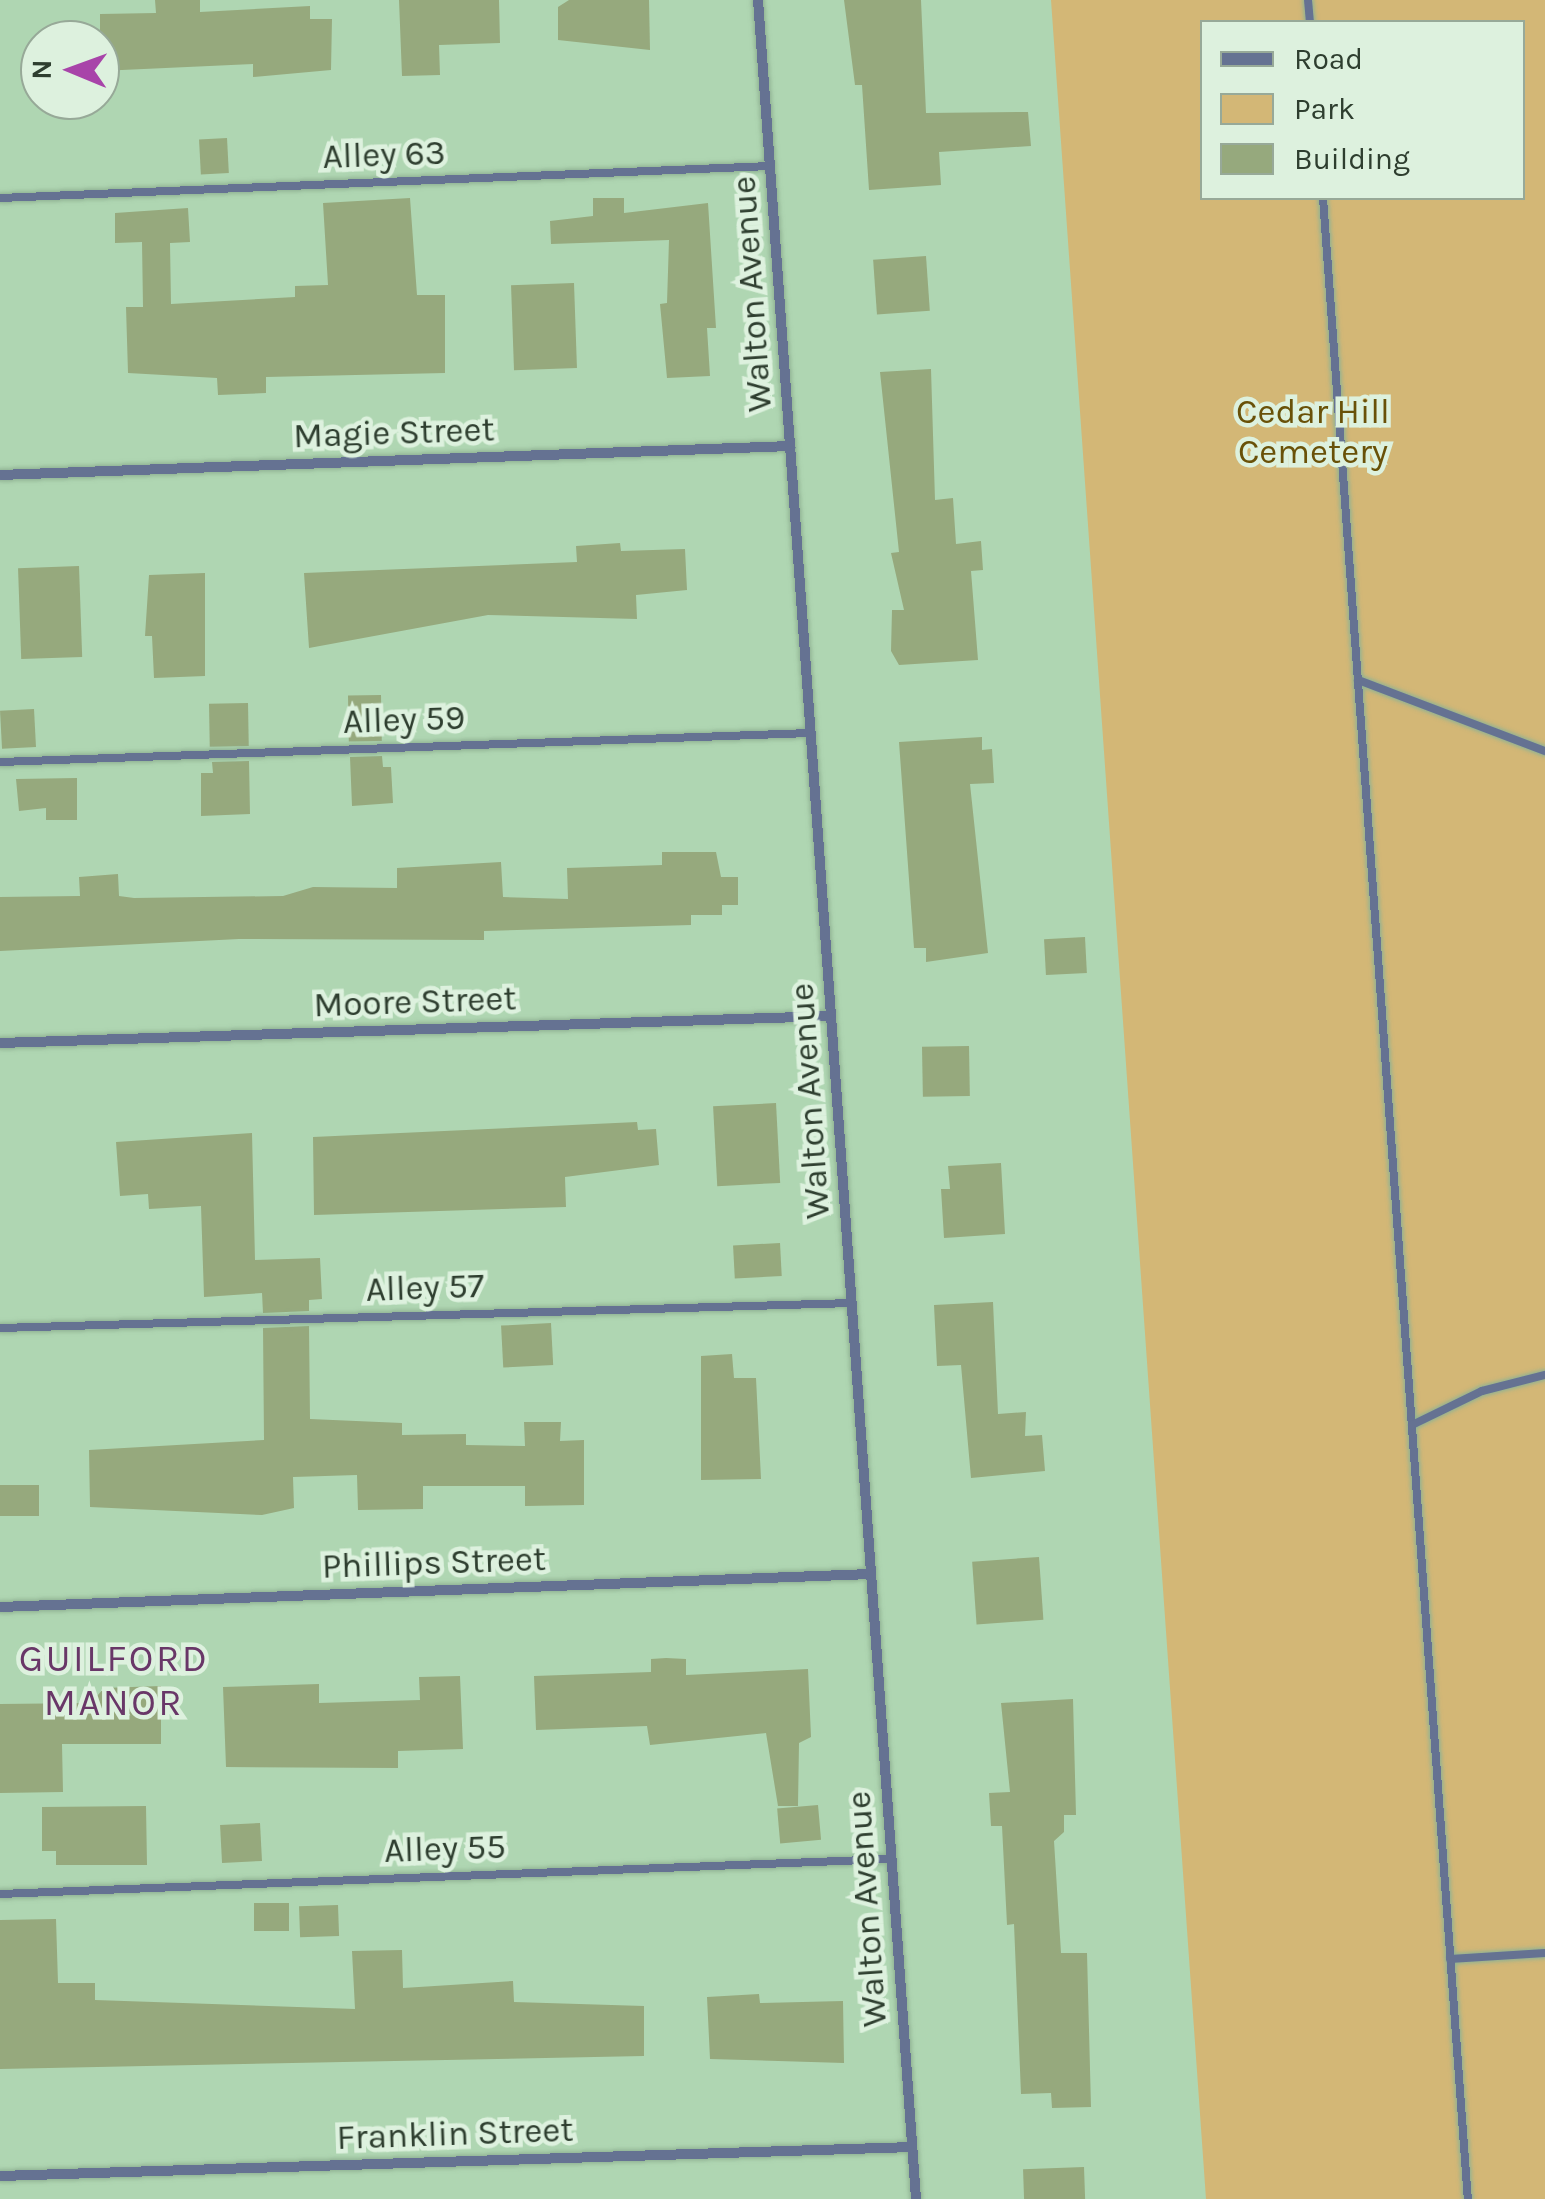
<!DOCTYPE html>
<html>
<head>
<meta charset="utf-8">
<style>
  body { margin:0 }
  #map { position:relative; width:1545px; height:2199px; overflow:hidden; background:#afd6b2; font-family:Karla,sans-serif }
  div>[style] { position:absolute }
  .green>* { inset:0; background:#d3b776 }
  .building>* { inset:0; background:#96a97d; transform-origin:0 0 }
  .roads { filter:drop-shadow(0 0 2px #90b293) drop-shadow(0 0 2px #90b293) }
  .lane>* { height:8px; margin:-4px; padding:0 4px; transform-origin:4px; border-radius:4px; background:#657292 }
  .street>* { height:10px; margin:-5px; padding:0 5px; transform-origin:5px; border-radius:5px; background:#657292 }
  span { translate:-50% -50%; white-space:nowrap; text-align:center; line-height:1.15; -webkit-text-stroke:9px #ddf1de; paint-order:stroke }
  .street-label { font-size:35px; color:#2e3e2f }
  .park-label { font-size:35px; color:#695108 }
  .neighbourhood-label { font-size:38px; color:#693768; letter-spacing:2.5px }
  .legend { position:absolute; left:1200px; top:20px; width:325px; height:180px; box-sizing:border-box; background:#ddf1de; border:2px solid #97a998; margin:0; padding:12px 18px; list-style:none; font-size:30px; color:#2e3e2f }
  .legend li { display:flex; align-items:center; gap:20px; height:50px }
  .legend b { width:50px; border:2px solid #97a998 }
  .north { position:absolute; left:20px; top:20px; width:100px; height:100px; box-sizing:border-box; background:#ddf1de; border:2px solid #97a998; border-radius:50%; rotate:271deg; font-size:28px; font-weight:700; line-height:40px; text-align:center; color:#2e3e2f }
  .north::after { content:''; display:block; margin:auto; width:35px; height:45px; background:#a844a9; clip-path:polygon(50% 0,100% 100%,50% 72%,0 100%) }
</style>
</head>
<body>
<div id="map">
  <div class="green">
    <i style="clip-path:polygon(evenodd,1051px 0,1545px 0,1545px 2199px,1206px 2199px,1051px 0,1202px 22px,1522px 22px,1522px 198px,1202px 198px,1202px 22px)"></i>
  </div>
  <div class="building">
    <i style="clip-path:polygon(155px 0,200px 0,200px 12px,310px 6px,310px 19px,332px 19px,331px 70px,253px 77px,253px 64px,100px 71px,100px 14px,156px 13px)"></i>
    <i style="clip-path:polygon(399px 0,499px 0,500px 43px,439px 45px,440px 75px,402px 76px)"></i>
    <i style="clip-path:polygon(569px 0,649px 0,650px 50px,558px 40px,558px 7px)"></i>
    <i style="clip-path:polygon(844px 0,921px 0,926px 113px,1028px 112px,1031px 146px,939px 152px,941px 185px,869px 190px,862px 85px,855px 85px)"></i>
    <i style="left:227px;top:138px;width:35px;height:28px;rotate:87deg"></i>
    <i style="clip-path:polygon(410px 198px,417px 295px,445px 295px,445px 373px,266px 377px,266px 393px,218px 395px,217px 378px,128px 373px,126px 307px,143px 307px,142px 242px,115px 243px,115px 213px,188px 208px,190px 242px,170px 243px,171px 304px,295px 297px,295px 286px,328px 285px,323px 203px)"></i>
    <i style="clip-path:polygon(593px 198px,624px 198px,624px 213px,708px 203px,716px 328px,707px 328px,710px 376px,667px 378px,660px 304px,667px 303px,669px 240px,551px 244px,550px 221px,593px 216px)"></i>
    <i style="left:926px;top:256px;width:55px;height:53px;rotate:86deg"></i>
    <i style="left:574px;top:283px;width:85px;height:63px;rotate:88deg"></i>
    <i style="clip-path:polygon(931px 369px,935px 500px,953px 498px,956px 544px,981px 541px,983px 570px,971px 571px,978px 660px,899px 665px,891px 651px,892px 610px,904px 610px,891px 553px,899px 552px,880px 372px)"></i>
    <i style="clip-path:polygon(620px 543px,621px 551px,685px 549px,687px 590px,636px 595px,637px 619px,488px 615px,309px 648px,304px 573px,577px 562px,576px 546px)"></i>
    <i style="left:79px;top:566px;width:91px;height:61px;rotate:88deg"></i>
    <i style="clip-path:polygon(205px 573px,205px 676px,154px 678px,152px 636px,145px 636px,149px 575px)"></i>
    <i style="left:381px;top:695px;width:46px;height:33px;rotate:89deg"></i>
    <i style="left:248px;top:703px;width:43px;height:39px;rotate:89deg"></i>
    <i style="left:34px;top:709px;width:38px;height:34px;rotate:87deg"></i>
    <i style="clip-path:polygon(982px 737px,982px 750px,992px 749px,994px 783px,970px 784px,988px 953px,926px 962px,926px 948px,914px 948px,899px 742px)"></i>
    <i style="clip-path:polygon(382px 756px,383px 767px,391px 767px,393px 803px,352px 806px,350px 757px)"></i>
    <i style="clip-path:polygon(249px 761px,250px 814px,201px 816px,201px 773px,213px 773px,212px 762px)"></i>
    <i style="clip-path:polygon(77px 778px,77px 820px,46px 820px,46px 808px,19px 811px,16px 779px)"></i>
    <i style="clip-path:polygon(662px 852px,716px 852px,721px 877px,738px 877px,738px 905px,722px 905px,722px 915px,691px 915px,691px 925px,484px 931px,484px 940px,239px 939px,0 951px,0 897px,80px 896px,79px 877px,118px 874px,119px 896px,134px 898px,283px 896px,313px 887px,397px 888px,397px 868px,501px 862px,503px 897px,568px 899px,567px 868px,662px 865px)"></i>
    <i style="left:1085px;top:937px;width:36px;height:41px;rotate:87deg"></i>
    <i style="left:969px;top:1046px;width:50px;height:47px;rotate:89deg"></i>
    <i style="left:776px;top:1103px;width:80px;height:63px;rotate:87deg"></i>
    <i style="clip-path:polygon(637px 1122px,638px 1130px,656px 1129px,659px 1165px,565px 1177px,566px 1207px,314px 1215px,313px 1137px)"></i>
    <i style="clip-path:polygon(252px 1133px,255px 1260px,320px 1258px,322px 1299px,309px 1300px,309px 1311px,263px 1313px,262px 1293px,204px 1297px,201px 1206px,149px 1209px,148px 1194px,120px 1196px,116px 1142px)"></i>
    <i style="clip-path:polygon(1001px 1163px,1005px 1234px,944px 1238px,941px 1189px,950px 1189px,948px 1166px)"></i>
    <i style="left:780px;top:1243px;width:33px;height:47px;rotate:87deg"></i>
    <i style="clip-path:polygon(993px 1302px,998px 1414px,1026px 1412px,1025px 1436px,1042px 1435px,1045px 1471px,971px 1478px,961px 1365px,937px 1366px,934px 1305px)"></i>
    <i style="left:551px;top:1323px;width:42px;height:50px;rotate:87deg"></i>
    <i style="clip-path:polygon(309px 1326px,310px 1419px,402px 1423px,402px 1435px,466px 1434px,466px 1445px,525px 1446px,524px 1422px,561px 1422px,560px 1441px,584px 1440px,584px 1505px,525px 1506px,525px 1486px,423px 1486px,423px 1509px,358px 1510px,357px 1475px,293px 1477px,294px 1508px,262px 1515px,90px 1507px,89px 1450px,264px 1440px,263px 1328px)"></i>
    <i style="clip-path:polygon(732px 1354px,734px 1378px,756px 1378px,761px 1479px,701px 1480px,701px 1356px)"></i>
    <i style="left:0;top:1485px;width:39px;height:31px"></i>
    <i style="left:1039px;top:1557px;width:63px;height:67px;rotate:86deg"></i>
    <i style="clip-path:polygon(666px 1658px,686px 1659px,686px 1675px,808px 1669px,811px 1737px,799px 1743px,798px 1806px,778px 1806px,766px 1733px,650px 1745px,647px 1726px,536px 1730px,534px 1676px,651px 1672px,651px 1659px)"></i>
    <i style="clip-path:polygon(460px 1676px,463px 1749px,398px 1751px,398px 1768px,226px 1767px,223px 1687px,319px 1684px,319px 1703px,420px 1700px,419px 1677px)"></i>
    <i style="clip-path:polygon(161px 1686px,161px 1744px,62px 1744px,63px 1792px,0 1793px,0 1704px,91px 1703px,104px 1688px)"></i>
    <i style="clip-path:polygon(1073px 1699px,1076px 1815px,1064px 1815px,1064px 1832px,1054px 1841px,1061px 1953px,1087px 1953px,1091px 2107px,1052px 2108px,1051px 2093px,1021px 2094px,1014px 1924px,1007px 1925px,1002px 1826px,991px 1826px,989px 1793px,1010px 1792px,1001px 1703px)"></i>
    <i style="left:818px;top:1805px;width:35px;height:41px;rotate:85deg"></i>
    <i style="clip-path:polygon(146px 1806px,147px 1865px,56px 1865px,56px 1851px,42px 1851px,42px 1807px)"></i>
    <i style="left:260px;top:1823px;width:38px;height:40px;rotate:87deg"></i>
    <i style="left:289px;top:1903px;width:28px;height:35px;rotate:90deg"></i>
    <i style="left:338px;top:1905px;width:31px;height:39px;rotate:88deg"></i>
    <i style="clip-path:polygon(56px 1919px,58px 1983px,95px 1983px,95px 2000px,355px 2009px,352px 1951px,402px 1950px,403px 1988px,513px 1981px,514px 2002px,644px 2006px,644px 2056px,0 2069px,0 1920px)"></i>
    <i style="clip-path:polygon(759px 1994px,760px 2003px,843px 2001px,844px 2063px,710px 2059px,707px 1997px)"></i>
    <i style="left:1084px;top:2167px;width:32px;height:61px;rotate:88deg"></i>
  </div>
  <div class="roads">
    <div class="lane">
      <i style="left:1308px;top:0;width:22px;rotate:85deg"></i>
      <i style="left:0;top:198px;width:771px;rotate:-2.38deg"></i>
      <i style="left:1323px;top:198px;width:2006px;rotate:85.86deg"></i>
      <i style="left:1358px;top:680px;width:200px;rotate:20.8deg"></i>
      <i style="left:0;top:762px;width:812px;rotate:-2.05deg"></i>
      <i style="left:0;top:1328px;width:852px;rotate:-1.68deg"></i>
      <i style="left:1412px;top:1425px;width:78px;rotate:-25.9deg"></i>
      <i style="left:1482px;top:1391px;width:65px;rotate:-14.3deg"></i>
      <i style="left:0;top:1894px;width:892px;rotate:-2.25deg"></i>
      <i style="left:1450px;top:1959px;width:95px;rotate:-3.6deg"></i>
    </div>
    <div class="street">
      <i style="left:758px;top:0;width:2205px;rotate:85.89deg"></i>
      <i style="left:0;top:475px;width:791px;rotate:-2.1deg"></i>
      <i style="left:0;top:1043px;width:831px;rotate:-1.86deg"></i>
      <i style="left:0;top:1607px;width:872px;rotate:-2.17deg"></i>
      <i style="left:0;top:2176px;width:912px;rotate:-1.82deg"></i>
    </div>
  </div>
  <div class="street-label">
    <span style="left:384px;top:155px;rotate:-2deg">Alley 63</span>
    <span style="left:752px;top:294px;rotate:-94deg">Walton Avenue</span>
    <span style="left:394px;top:433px;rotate:-2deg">Magie Street</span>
    <span style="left:404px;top:720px;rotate:-2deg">Alley 59</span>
    <span style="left:415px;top:1002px;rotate:-2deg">Moore Street</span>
    <span style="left:810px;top:1101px;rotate:-94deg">Walton Avenue</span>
    <span style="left:425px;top:1288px;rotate:-2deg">Alley 57</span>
    <span style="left:434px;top:1563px;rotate:-2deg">Phillips Street</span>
    <span style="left:445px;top:1849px;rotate:-2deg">Alley 55</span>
    <span style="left:867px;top:1909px;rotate:-94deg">Walton Avenue</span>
    <span style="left:455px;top:2134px;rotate:-2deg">Franklin Street</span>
  </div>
  <div class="park-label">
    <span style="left:1313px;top:432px">Cedar Hill<br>Cemetery</span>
  </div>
  <div class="neighbourhood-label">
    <span style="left:114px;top:1681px">GUILFORD<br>MANOR</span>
  </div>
  <ul class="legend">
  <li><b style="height:12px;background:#657292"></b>Road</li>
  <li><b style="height:28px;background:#d3b776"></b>Park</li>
  <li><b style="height:28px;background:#96a97d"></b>Building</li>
  </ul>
  <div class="north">N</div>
</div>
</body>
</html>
